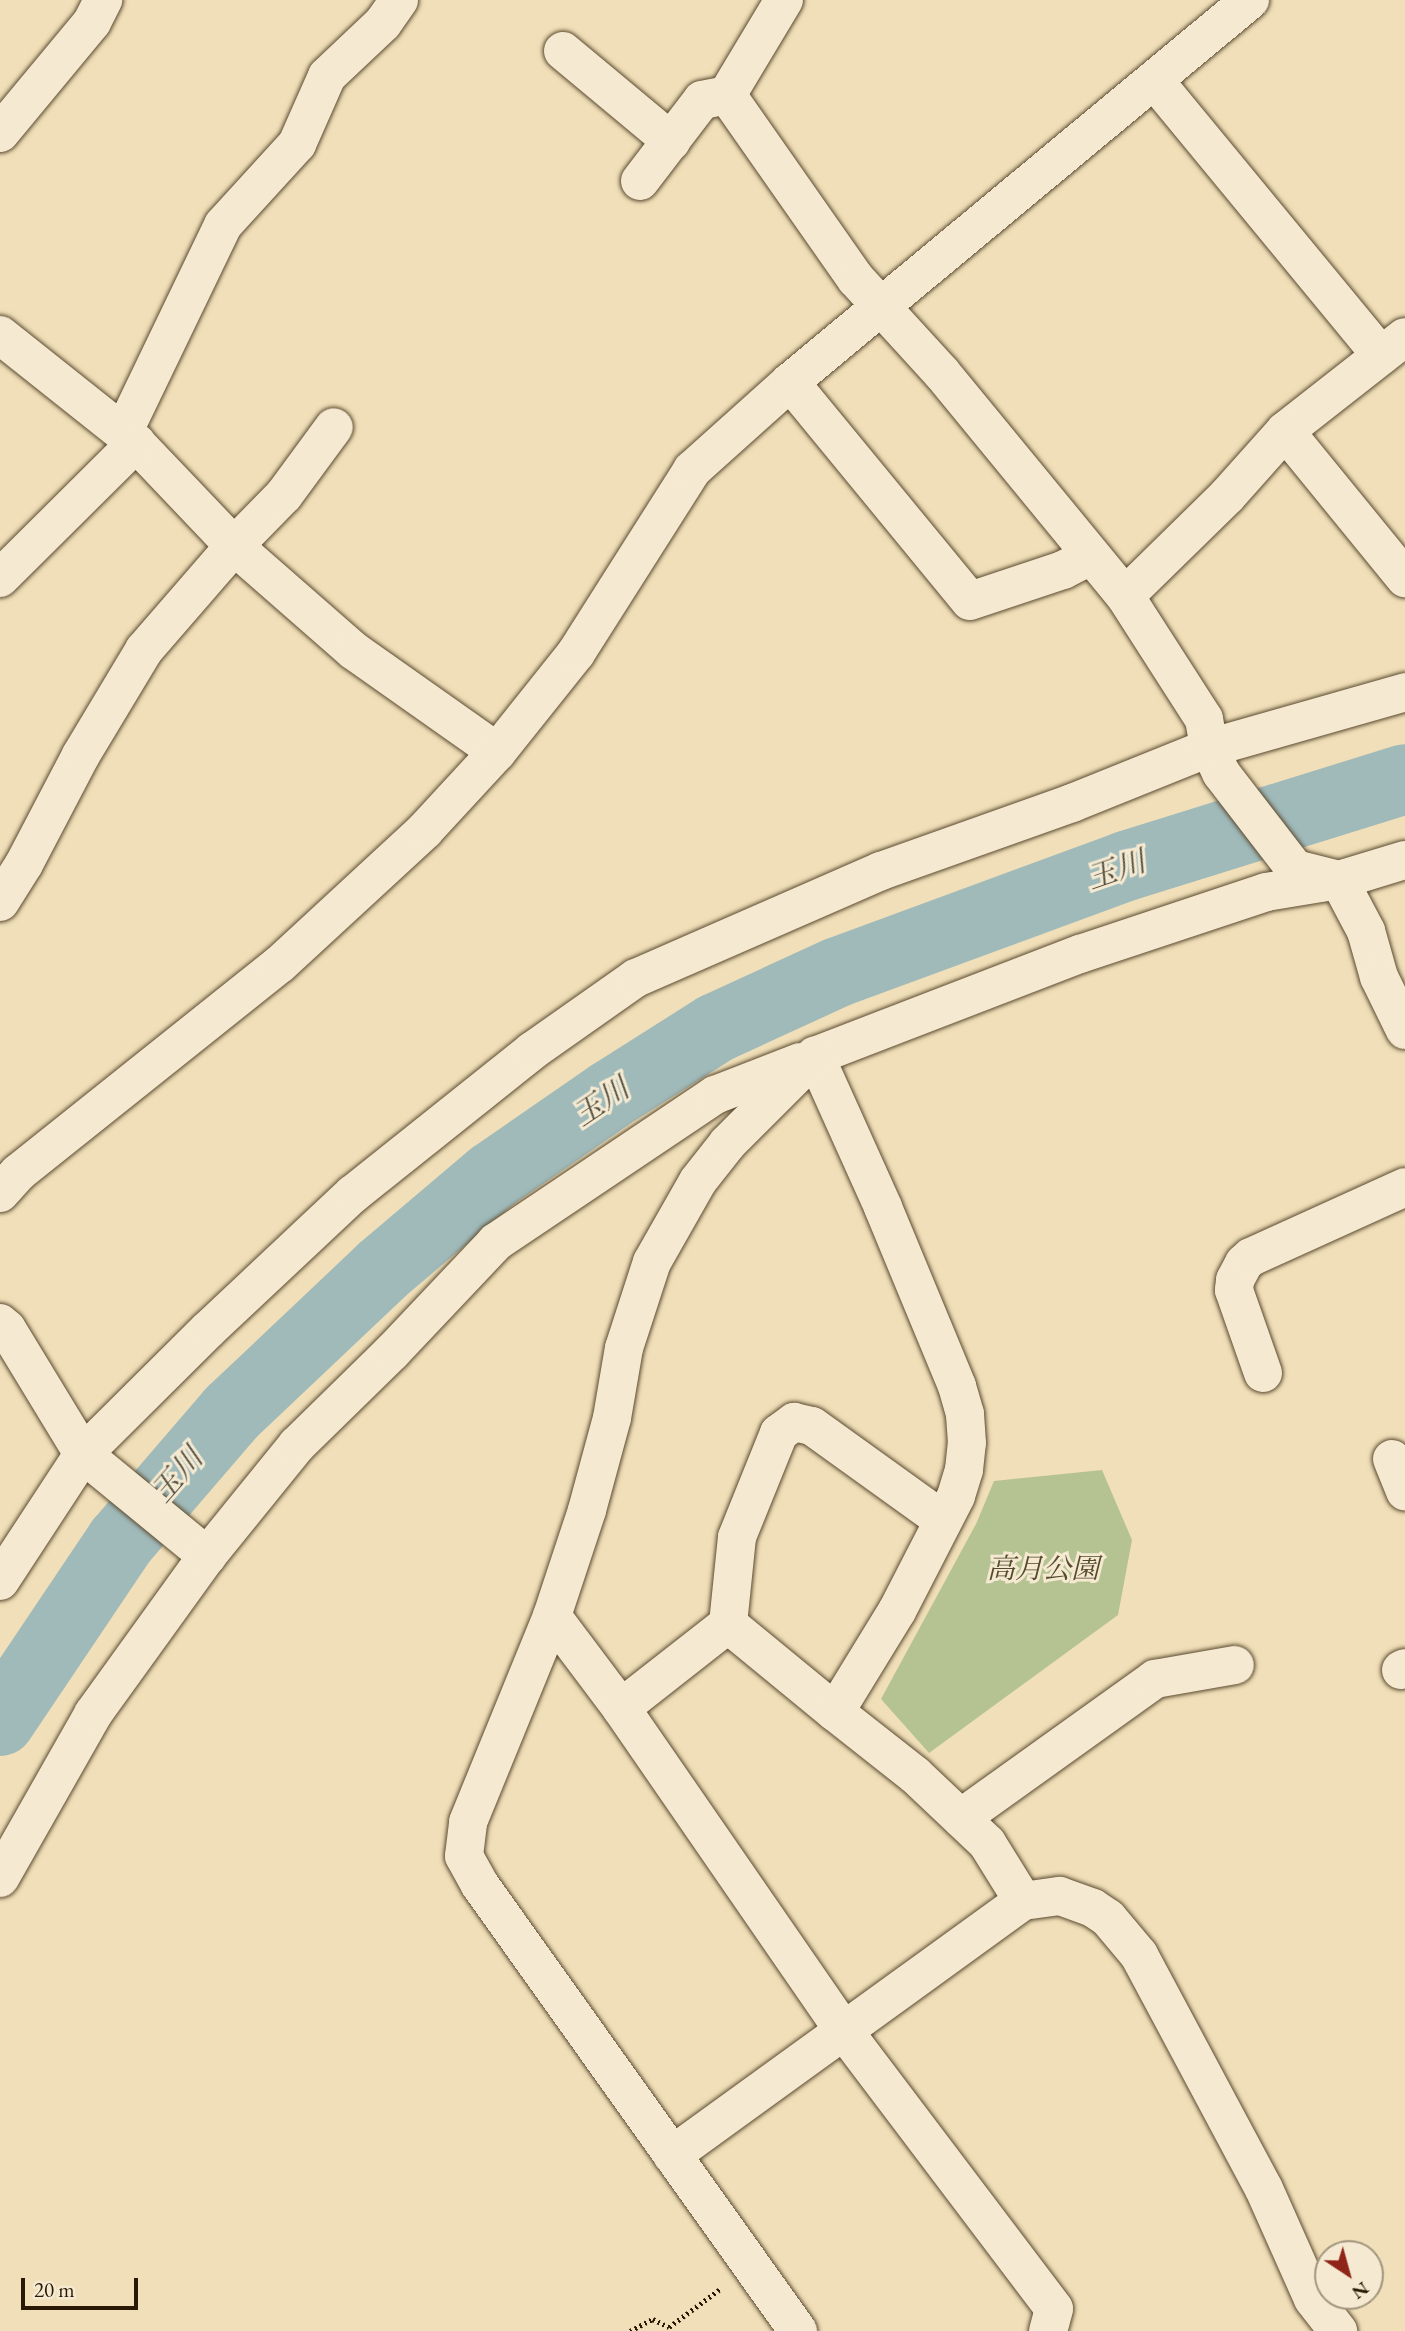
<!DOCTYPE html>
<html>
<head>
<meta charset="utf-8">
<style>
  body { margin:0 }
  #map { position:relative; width:1405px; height:2331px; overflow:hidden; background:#f0dfb8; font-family:"EB Garamond","Noto Serif JP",serif }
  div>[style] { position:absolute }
  .green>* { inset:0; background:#b5c393 }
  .river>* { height:70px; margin:-35px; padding:0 35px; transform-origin:35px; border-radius:35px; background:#a0baba }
  .path>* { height:4.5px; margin-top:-2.25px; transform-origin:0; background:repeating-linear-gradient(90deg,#291803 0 2px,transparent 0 5.5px) }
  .roads { filter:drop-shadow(0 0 2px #5b4a30) drop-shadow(0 0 2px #5b4a30) }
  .minor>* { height:38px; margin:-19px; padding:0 19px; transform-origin:19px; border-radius:19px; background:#f5ead1 }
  span { translate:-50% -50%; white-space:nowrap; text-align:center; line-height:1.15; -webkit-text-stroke:6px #f5ead1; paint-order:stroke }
  .park-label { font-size:28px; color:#534b2e; font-style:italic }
  .water-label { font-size:30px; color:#535143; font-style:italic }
  .north { position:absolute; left:1314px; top:2240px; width:70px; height:70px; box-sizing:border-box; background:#f5ead1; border:2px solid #a3967f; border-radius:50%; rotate:144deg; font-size:19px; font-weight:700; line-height:28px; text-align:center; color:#291803 }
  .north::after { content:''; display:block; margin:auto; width:24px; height:32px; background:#8f2418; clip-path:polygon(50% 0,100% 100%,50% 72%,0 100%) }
  .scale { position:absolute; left:21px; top:2278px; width:117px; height:32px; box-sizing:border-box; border:4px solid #291803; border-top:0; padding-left:9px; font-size:21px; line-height:24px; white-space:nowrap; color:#291803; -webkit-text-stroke:5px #f5ead1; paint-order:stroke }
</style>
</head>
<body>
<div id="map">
  <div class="green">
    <i style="clip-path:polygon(1102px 1470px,1132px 1540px,1118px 1615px,929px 1753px,881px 1699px,976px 1524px,994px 1481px)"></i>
  </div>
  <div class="river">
    <i style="left:0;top:1721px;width:217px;rotate:-56.1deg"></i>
    <i style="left:121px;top:1541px;width:170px;rotate:-49.3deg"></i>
    <i style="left:232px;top:1412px;width:207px;rotate:-43.4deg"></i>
    <i style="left:382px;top:1270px;width:145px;rotate:-40.3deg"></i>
    <i style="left:493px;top:1176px;width:142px;rotate:-34.7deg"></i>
    <i style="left:610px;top:1095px;width:125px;rotate:-32.3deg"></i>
    <i style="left:716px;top:1028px;width:134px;rotate:-24.7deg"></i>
    <i style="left:838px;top:972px;width:307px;rotate:-20.2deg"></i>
    <i style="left:1126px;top:866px;width:292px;rotate:-17.3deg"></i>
  </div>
  <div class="path">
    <i style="left:630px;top:2331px;width:26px;rotate:-28deg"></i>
    <i style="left:653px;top:2319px;width:18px;rotate:27deg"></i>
    <i style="left:669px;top:2327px;width:64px;rotate:-36.7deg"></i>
  </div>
  <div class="roads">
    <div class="minor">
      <i style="left:784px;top:0;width:111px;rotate:121deg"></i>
      <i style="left:727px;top:95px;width:225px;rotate:55deg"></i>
      <i style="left:856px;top:279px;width:126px;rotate:47.6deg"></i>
      <i style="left:941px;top:372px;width:290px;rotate:50.6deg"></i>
      <i style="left:1125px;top:596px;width:146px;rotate:57.3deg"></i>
      <i style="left:1204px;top:719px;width:29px;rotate:80deg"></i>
      <i style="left:1209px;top:748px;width:28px;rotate:64deg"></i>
      <i style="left:1221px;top:773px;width:121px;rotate:52.4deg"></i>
      <i style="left:1295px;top:869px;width:45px;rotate:14deg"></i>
      <i style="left:1339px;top:880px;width:58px;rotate:62.1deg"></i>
      <i style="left:1366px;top:931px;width:48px;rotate:74.2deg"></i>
      <i style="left:1379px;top:977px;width:59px;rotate:63.9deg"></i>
      <i style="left:563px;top:51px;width:141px;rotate:39.8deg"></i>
      <i style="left:1154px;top:80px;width:357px;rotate:50.5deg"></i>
      <i style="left:0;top:133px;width:144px;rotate:-50.3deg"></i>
      <i style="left:92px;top:22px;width:25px;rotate:-63deg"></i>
      <i style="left:640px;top:181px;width:102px;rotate:-52.6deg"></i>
      <i style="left:702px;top:100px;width:25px;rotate:-11deg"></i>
      <i style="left:0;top:335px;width:174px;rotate:38.5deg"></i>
      <i style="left:136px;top:443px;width:142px;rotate:46.4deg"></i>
      <i style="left:234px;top:546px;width:159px;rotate:41.2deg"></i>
      <i style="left:354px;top:651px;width:175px;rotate:35.2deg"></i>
      <i style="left:790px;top:382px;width:283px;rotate:50.6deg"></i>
      <i style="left:970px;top:601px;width:98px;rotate:-18.4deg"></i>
      <i style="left:1063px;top:570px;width:30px;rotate:-27deg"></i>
      <i style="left:1285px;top:431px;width:152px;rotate:-38.1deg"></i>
      <i style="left:123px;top:433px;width:231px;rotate:-64.3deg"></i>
      <i style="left:223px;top:225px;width:110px;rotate:-47.6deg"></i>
      <i style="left:297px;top:144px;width:74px;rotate:-66.2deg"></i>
      <i style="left:327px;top:76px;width:77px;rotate:-43.4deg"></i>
      <i style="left:383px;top:23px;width:28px;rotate:-55deg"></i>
      <i style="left:0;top:578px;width:192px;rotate:-44.8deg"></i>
      <i style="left:1125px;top:596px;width:143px;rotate:-44.4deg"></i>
      <i style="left:1227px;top:496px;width:87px;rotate:-48.3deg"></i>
      <i style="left:1285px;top:431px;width:190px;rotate:50.8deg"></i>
      <i style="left:0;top:902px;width:45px;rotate:-57.7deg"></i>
      <i style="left:24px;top:864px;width:123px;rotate:-62.4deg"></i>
      <i style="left:81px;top:755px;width:122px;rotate:-59deg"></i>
      <i style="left:144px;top:650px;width:138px;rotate:-49.1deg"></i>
      <i style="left:234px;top:546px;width:71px;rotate:-45.6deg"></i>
      <i style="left:284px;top:495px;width:84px;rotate:-53.7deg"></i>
      <i style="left:0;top:1193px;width:27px;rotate:-48deg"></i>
      <i style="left:18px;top:1173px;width:335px;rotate:-38.6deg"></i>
      <i style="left:280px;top:964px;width:197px;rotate:-42.7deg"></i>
      <i style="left:425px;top:830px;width:106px;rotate:-47.3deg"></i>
      <i style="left:497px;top:752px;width:127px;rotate:-51.4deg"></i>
      <i style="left:576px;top:653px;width:217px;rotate:-57.6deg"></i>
      <i style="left:692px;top:470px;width:132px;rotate:-41.9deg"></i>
      <i style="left:790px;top:382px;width:598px;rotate:-39.71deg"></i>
      <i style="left:0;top:1323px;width:9px;rotate:41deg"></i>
      <i style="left:7px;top:1329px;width:146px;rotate:58.7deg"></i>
      <i style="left:83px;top:1454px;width:161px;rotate:39.4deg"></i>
      <i style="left:1263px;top:1373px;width:88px;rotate:-109.3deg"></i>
      <i style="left:1234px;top:1290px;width:10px;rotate:-84deg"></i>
      <i style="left:1235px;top:1280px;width:19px;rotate:-62deg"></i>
      <i style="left:1244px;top:1263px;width:9px;rotate:-41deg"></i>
      <i style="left:1251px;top:1257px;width:169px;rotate:-24.4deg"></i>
      <i style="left:1392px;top:1459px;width:35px;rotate:68deg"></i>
      <i style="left:0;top:1581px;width:152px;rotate:-56.8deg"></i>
      <i style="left:83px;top:1454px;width:177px;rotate:-44.8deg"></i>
      <i style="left:209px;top:1329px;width:197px;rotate:-43.2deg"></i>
      <i style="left:353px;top:1194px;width:229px;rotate:-38.6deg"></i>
      <i style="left:532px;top:1051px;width:127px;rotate:-35.1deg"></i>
      <i style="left:636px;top:978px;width:267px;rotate:-23.6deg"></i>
      <i style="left:881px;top:871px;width:203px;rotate:-19.6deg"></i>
      <i style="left:1072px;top:803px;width:148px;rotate:-21.9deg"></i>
      <i style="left:1209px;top:748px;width:204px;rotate:-15.9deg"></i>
      <i style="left:552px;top:1616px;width:115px;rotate:53.1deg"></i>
      <i style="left:621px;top:1708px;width:393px;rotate:55.4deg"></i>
      <i style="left:844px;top:2031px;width:348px;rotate:52.9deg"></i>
      <i style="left:1054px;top:2309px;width:23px;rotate:105deg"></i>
      <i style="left:1401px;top:1670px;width:4px;rotate:-27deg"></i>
      <i style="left:621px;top:1708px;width:136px;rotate:-38.1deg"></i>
      <i style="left:835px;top:1712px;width:139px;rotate:-140.6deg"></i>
      <i style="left:728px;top:1624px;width:87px;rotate:-84.1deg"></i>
      <i style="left:737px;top:1537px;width:112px;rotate:-68deg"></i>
      <i style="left:779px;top:1433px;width:19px;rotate:-36deg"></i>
      <i style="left:794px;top:1422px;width:18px;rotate:13deg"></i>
      <i style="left:812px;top:1426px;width:161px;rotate:35.7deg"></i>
      <i style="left:961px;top:1818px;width:239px;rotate:-35.6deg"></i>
      <i style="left:1155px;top:1679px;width:81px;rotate:-9.9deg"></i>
      <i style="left:0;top:1878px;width:189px;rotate:-60.4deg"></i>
      <i style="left:93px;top:1714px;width:195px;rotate:-54.2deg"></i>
      <i style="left:207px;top:1556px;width:143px;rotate:-51deg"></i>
      <i style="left:297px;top:1445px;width:133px;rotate:-44.4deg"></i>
      <i style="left:392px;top:1352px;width:151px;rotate:-46.6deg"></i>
      <i style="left:496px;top:1242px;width:264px;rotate:-33.9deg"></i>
      <i style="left:715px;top:1095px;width:91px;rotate:-21.2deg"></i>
      <i style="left:1023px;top:1901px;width:68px;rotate:-121.8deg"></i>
      <i style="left:987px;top:1843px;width:99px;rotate:-136.6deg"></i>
      <i style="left:915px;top:1775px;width:102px;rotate:-141.8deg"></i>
      <i style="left:835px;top:1712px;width:119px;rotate:-58.5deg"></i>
      <i style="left:897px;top:1611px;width:129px;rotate:-62.8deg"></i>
      <i style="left:956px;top:1496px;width:27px;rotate:-73deg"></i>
      <i style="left:964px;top:1470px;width:27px;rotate:-84deg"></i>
      <i style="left:967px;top:1443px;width:29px;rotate:-94deg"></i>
      <i style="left:965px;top:1414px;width:29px;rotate:-106deg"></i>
      <i style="left:957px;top:1386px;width:194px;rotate:-112.5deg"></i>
      <i style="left:883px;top:1207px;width:166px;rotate:-114.2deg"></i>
      <i style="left:815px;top:1056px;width:284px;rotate:-21.1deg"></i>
      <i style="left:1080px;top:954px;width:196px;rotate:-18.4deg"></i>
      <i style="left:1266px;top:892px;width:74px;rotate:-9.3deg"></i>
      <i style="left:1339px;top:880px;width:69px;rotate:-16.9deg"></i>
      <i style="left:672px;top:2155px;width:433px;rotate:-35.9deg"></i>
      <i style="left:1023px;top:1901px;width:37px;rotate:-8deg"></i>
      <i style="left:1060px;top:1896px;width:35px;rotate:20deg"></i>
      <i style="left:1093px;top:1908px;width:18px;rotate:34deg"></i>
      <i style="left:1108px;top:1918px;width:48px;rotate:50deg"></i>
      <i style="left:1139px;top:1955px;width:265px;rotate:61.9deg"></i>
      <i style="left:1264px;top:2189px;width:120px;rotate:66deg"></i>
      <i style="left:1313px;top:2299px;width:41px;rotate:52deg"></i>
      <i style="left:798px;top:2331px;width:548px;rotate:-125.49deg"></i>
      <i style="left:480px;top:1885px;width:33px;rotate:-119deg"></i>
      <i style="left:464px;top:1856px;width:34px;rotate:-83deg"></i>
      <i style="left:468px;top:1822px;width:222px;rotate:-67.8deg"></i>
      <i style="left:552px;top:1616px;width:112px;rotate:-71.7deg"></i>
      <i style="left:587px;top:1510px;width:95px;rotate:-74.8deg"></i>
      <i style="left:612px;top:1418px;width:71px;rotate:-80.3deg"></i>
      <i style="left:624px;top:1348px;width:90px;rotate:-72deg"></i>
      <i style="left:652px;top:1262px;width:93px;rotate:-60.4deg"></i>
      <i style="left:698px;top:1181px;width:48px;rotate:-51.7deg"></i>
      <i style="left:728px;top:1143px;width:123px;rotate:-45deg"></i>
    </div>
  </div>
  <div class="park-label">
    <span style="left:1043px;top:1568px">高月公園</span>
  </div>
  <div class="water-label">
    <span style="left:1116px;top:870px;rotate:-19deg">玉川</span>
    <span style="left:601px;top:1102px;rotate:-34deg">玉川</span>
    <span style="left:177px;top:1475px;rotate:-49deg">玉川</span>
  </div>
  <div class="north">N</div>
  <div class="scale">20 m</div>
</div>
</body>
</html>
